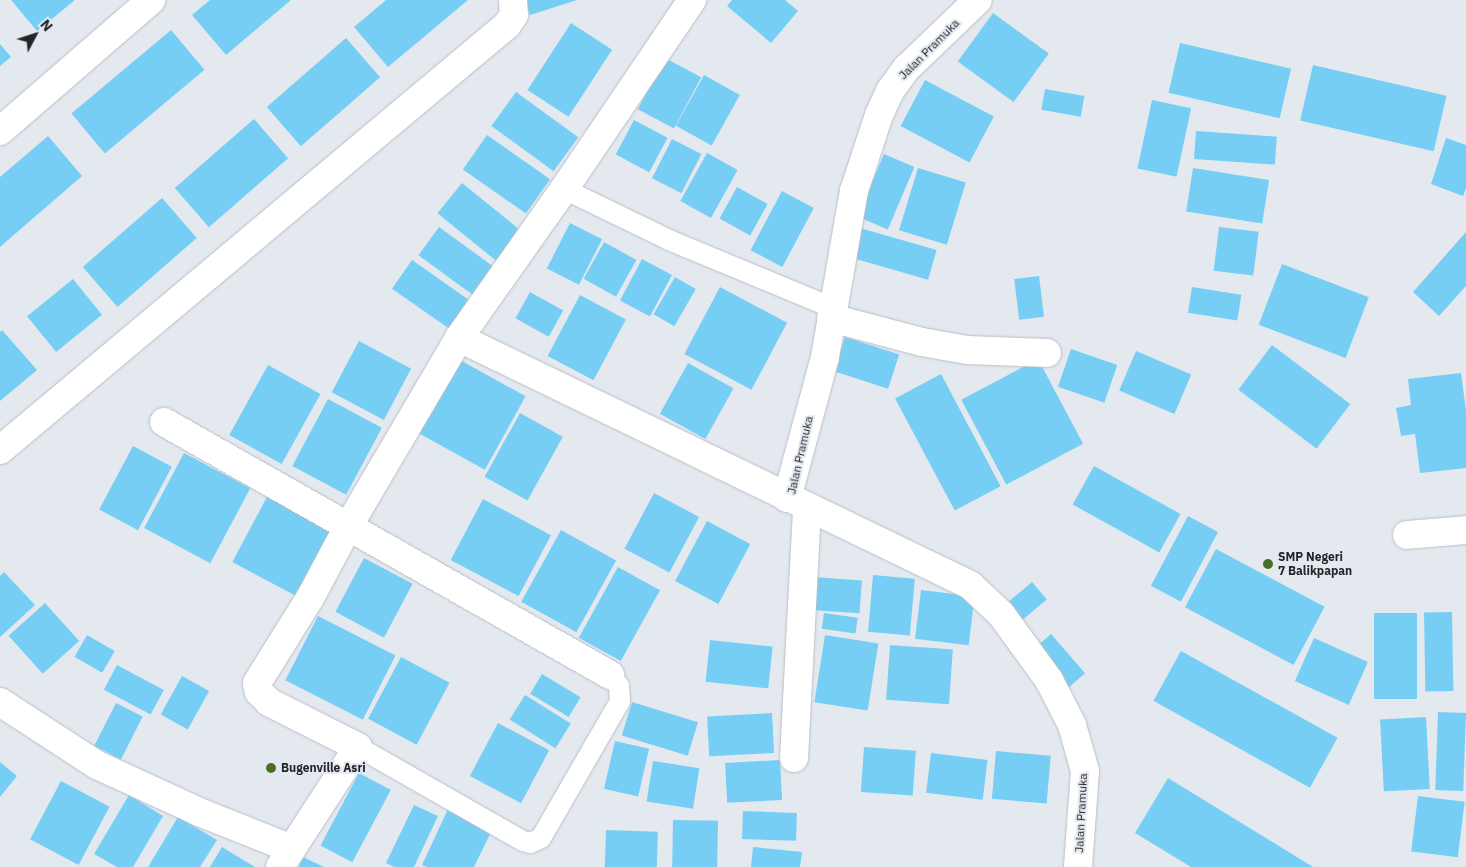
<!DOCTYPE html>
<html>
<head>
<meta charset="utf-8">
<style>
  body { margin:0 }
  #map { position:relative; width:1466px; height:867px; overflow:hidden; background:#e4e9f0; font-family:"IBM Plex Sans",sans-serif }
  div>[style] { position:absolute }
  .building>* { inset:0; background:#77cef4; transform-origin:0 0 }
  .roads { filter:drop-shadow(0 0 1px #b9bec5) drop-shadow(0 0 1px #b9bec5) }
  .service>* { height:20px; margin:-10px; padding:0 10px; transform-origin:10px; border-radius:10px; background:#fff }
  .minor>* { height:28px; margin:-14px; padding:0 14px; transform-origin:14px; border-radius:14px; background:#fff }
  .dots>* { width:14px; height:14px; translate:-50% -50%; box-sizing:border-box; border:2px solid #e4e9f0; border-radius:50% }
  span { translate:-50% -50%; white-space:nowrap; text-align:center; line-height:1.15; -webkit-text-stroke:4px #e4e9f0; paint-order:stroke }
  .street-label { font-size:12px; color:#232528 }
  .poi-label { font-size:12px; color:#232528; font-weight:700 }
  .left { translate:0 -50%; text-align:left }
  .north { position:absolute; left:10px; top:10px; width:50px; height:50px; -webkit-text-stroke:4px #e4e9f0; paint-order:stroke; rotate:50deg; font-size:14px; font-weight:700; line-height:20px; text-align:center; color:#232528 }
  .north::after { content:''; display:block; margin:auto; width:18px; height:22px; background:#232528; clip-path:polygon(50% 0,100% 100%,50% 72%,0 100%) }
</style>
</head>
<body>
<div id="map">
  <div class="building">
    <i style="clip-path:polygon(11px 0,75px 0,37px 31px)"></i>
    <i style="clip-path:polygon(210px 0,291px 0,226px 55px,192px 15px)"></i>
    <i style="clip-path:polygon(386px 0,468px 0,388px 67px,354px 27px)"></i>
    <i style="clip-path:polygon(525px 0,577px 0,530px 15px)"></i>
    <i style="clip-path:polygon(732px 0,785px 0,798px 11px,771px 43px,727px 6px)"></i>
    <i style="left:993px;top:13px;width:69px;height:60px;rotate:36deg"></i>
    <i style="left:571px;top:23px;width:49px;height:80px;rotate:33deg"></i>
    <i style="left:171px;top:30px;width:52px;height:130px;rotate:50deg"></i>
    <i style="left:346px;top:38px;width:52px;height:105px;rotate:49deg"></i>
    <i style="left:1180px;top:43px;width:114px;height:51px;rotate:13deg"></i>
    <i style="clip-path:polygon(0 44px,11px 57px,0 66px)"></i>
    <i style="left:665px;top:58px;width:41px;height:58px;rotate:28deg"></i>
    <i style="left:1313px;top:65px;width:137px;height:57px;rotate:13deg"></i>
    <i style="left:704px;top:75px;width:41px;height:58px;rotate:29deg"></i>
    <i style="left:925px;top:80px;width:78px;height:52px;rotate:28deg"></i>
    <i style="left:1045px;top:89px;width:40px;height:21px;rotate:10deg"></i>
    <i style="left:516px;top:92px;width:77px;height:42px;rotate:36deg"></i>
    <i style="left:1152px;top:100px;width:40px;height:70px;rotate:12deg"></i>
    <i style="left:254px;top:119px;width:52px;height:105px;rotate:49deg"></i>
    <i style="left:634px;top:120px;width:38px;height:39px;rotate:28deg"></i>
    <i style="left:1196px;top:131px;width:81px;height:28px;rotate:4deg"></i>
    <i style="left:487px;top:135px;width:77px;height:42px;rotate:35deg"></i>
    <i style="clip-path:polygon(48px 136px,82px 176px,0 247px,0 177px)"></i>
    <i style="clip-path:polygon(1446px 138px,1466px 145px,1466px 188px,1463px 196px,1431px 184px)"></i>
    <i style="left:672px;top:139px;width:33px;height:44px;rotate:27deg"></i>
    <i style="left:707px;top:153px;width:35px;height:55px;rotate:29deg"></i>
    <i style="left:884px;top:154px;width:33px;height:68px;rotate:23deg"></i>
    <i style="left:918px;top:168px;width:50px;height:65px;rotate:17deg"></i>
    <i style="left:1193px;top:168px;width:77px;height:44px;rotate:9deg"></i>
    <i style="left:462px;top:183px;width:75px;height:39px;rotate:39deg"></i>
    <i style="left:737px;top:187px;width:35px;height:36px;rotate:29deg"></i>
    <i style="left:782px;top:191px;width:36px;height:67px;rotate:28deg"></i>
    <i style="left:162px;top:198px;width:53px;height:105px;rotate:49deg"></i>
    <i style="left:570px;top:223px;width:36px;height:51px;rotate:27deg"></i>
    <i style="left:853px;top:226px;width:87px;height:31px;rotate:16deg"></i>
    <i style="left:439px;top:227px;width:70px;height:35px;rotate:36deg"></i>
    <i style="left:1219px;top:227px;width:40px;height:44px;rotate:7deg"></i>
    <i style="clip-path:polygon(1466px 232px,1466px 286px,1439px 316px,1413px 292px)"></i>
    <i style="left:604px;top:242px;width:37px;height:42px;rotate:29deg"></i>
    <i style="left:642px;top:259px;width:34px;height:47px;rotate:28deg"></i>
    <i style="left:412px;top:260px;width:74px;height:35px;rotate:35deg"></i>
    <i style="left:1282px;top:264px;width:93px;height:65px;rotate:21deg"></i>
    <i style="left:1039px;top:276px;width:41px;height:25px;rotate:83deg"></i>
    <i style="left:675px;top:277px;width:24px;height:43px;rotate:30deg"></i>
    <i style="left:73px;top:279px;width:46px;height:59px;rotate:51deg"></i>
    <i style="left:720px;top:287px;width:76px;height:76px;rotate:28deg"></i>
    <i style="left:1192px;top:287px;width:50px;height:26px;rotate:9deg"></i>
    <i style="left:530px;top:292px;width:38px;height:30px;rotate:29deg"></i>
    <i style="left:580px;top:295px;width:52px;height:69px;rotate:28deg"></i>
    <i style="clip-path:polygon(2px 330px,37px 370px,0 401px,0 332px)"></i>
    <i style="left:845px;top:337px;width:57px;height:36px;rotate:18deg"></i>
    <i style="left:359px;top:341px;width:59px;height:58px;rotate:28deg"></i>
    <i style="left:1272px;top:345px;width:98px;height:56px;rotate:37deg"></i>
    <i style="left:1071px;top:349px;width:49px;height:40px;rotate:19deg"></i>
    <i style="left:1136px;top:351px;width:60px;height:43px;rotate:23deg"></i>
    <i style="left:1038px;top:359px;width:96px;height:87px;rotate:62deg"></i>
    <i style="left:460px;top:360px;width:75px;height:84px;rotate:29deg"></i>
    <i style="left:688px;top:363px;width:52px;height:58px;rotate:29deg"></i>
    <i style="left:268px;top:365px;width:60px;height:80px;rotate:29deg"></i>
    <i style="clip-path:polygon(1461px 373px,1466px 410px,1466px 468px,1420px 473px,1415px 434px,1401px 436px,1396px 408px,1411px 405px,1408px 379px)"></i>
    <i style="left:941px;top:374px;width:127px;height:52px;rotate:62deg"></i>
    <i style="left:328px;top:399px;width:61px;height:76px;rotate:28deg"></i>
    <i style="left:520px;top:413px;width:49px;height:73px;rotate:29deg"></i>
    <i style="left:133px;top:446px;width:44px;height:72px;rotate:28deg"></i>
    <i style="left:184px;top:453px;width:75px;height:85px;rotate:28deg"></i>
    <i style="left:1094px;top:466px;width:99px;height:44px;rotate:29deg"></i>
    <i style="left:654px;top:493px;width:51px;height:63px;rotate:28deg"></i>
    <i style="left:268px;top:495px;width:74px;height:76px;rotate:28deg"></i>
    <i style="left:483px;top:499px;width:77px;height:69px;rotate:28deg"></i>
    <i style="left:1188px;top:516px;width:34px;height:79px;rotate:28deg"></i>
    <i style="left:707px;top:521px;width:49px;height:68px;rotate:28deg"></i>
    <i style="left:561px;top:530px;width:63px;height:82px;rotate:29deg"></i>
    <i style="left:1216px;top:549px;width:123px;height:66px;rotate:28deg"></i>
    <i style="left:364px;top:558px;width:55px;height:61px;rotate:28deg"></i>
    <i style="left:618px;top:567px;width:48px;height:81px;rotate:29deg"></i>
    <i style="clip-path:polygon(4px 572px,35px 605px,0 637px,0 576px)"></i>
    <i style="left:873px;top:575px;width:42px;height:57px;rotate:5deg"></i>
    <i style="left:813px;top:577px;width:49px;height:33px;rotate:4deg"></i>
    <i style="left:1032px;top:582px;width:23px;height:38px;rotate:50deg"></i>
    <i style="left:921px;top:590px;width:54px;height:49px;rotate:7deg"></i>
    <i style="left:45px;top:603px;width:51px;height:49px;rotate:48deg"></i>
    <i style="left:1452px;top:612px;width:79px;height:28px;rotate:89deg"></i>
    <i style="left:824px;top:613px;width:34px;height:16px;rotate:8deg"></i>
    <i style="left:1374px;top:613px;width:43px;height:86px"></i>
    <i style="left:318px;top:616px;width:87px;height:72px;rotate:27deg"></i>
    <i style="left:1051px;top:634px;width:52px;height:23px;rotate:49deg"></i>
    <i style="left:87px;top:635px;width:32px;height:25px;rotate:30deg"></i>
    <i style="left:825px;top:635px;width:54px;height:68px;rotate:9deg"></i>
    <i style="left:1314px;top:638px;width:59px;height:47px;rotate:24deg"></i>
    <i style="left:710px;top:640px;width:63px;height:42px;rotate:6deg"></i>
    <i style="left:890px;top:645px;width:63px;height:55px;rotate:4deg"></i>
    <i style="left:1181px;top:651px;width:179px;height:57px;rotate:29deg"></i>
    <i style="left:401px;top:657px;width:55px;height:70px;rotate:28deg"></i>
    <i style="left:117px;top:665px;width:53px;height:28px;rotate:28deg"></i>
    <i style="left:542px;top:674px;width:45px;height:23px;rotate:31deg"></i>
    <i style="left:182px;top:676px;width:31px;height:44px;rotate:29deg"></i>
    <i style="left:525px;top:695px;width:54px;height:29px;rotate:32deg"></i>
    <i style="left:632px;top:702px;width:69px;height:35px;rotate:17deg"></i>
    <i style="left:116px;top:703px;width:30px;height:48px;rotate:27deg"></i>
    <i style="left:1438px;top:712px;width:28px;height:78px;rotate:2deg"></i>
    <i style="left:772px;top:713px;width:40px;height:65px;rotate:87deg"></i>
    <i style="left:1426px;top:717px;width:72px;height:46px;rotate:87deg"></i>
    <i style="left:498px;top:723px;width:58px;height:60px;rotate:28deg"></i>
    <i style="left:615px;top:741px;width:35px;height:49px;rotate:13deg"></i>
    <i style="left:864px;top:747px;width:52px;height:45px;rotate:4deg"></i>
    <i style="left:996px;top:751px;width:55px;height:48px;rotate:5deg"></i>
    <i style="left:931px;top:753px;width:57px;height:40px;rotate:7deg"></i>
    <i style="left:780px;top:760px;width:40px;height:55px;rotate:87deg"></i>
    <i style="left:653px;top:761px;width:47px;height:41px;rotate:9deg"></i>
    <i style="clip-path:polygon(0 762px,17px 776px,0 797px)"></i>
    <i style="left:359px;top:773px;width:36px;height:82px;rotate:28deg"></i>
    <i style="clip-path:polygon(1168px 778px,1313px 867px,1191px 867px,1135px 833px)"></i>
    <i style="left:61px;top:781px;width:55px;height:66px;rotate:28deg"></i>
    <i style="clip-path:polygon(129px 795px,163px 816px,133px 867px,117px 867px,94px 854px)"></i>
    <i style="left:1418px;top:796px;width:47px;height:56px;rotate:7deg"></i>
    <i style="clip-path:polygon(414px 805px,438px 816px,414px 867px,394px 867px,386px 863px)"></i>
    <i style="clip-path:polygon(448px 809px,492px 830px,474px 867px,427px 867px,422px 865px)"></i>
    <i style="left:743px;top:811px;width:54px;height:28px;rotate:2deg"></i>
    <i style="clip-path:polygon(178px 817px,217px 840px,200px 867px,148px 867px)"></i>
    <i style="left:673px;top:820px;width:45px;height:47px;rotate:1deg"></i>
    <i style="left:606px;top:830px;width:52px;height:37px;rotate:2deg"></i>
    <i style="clip-path:polygon(222px 847px,255px 867px,210px 867px)"></i>
    <i style="clip-path:polygon(753px 847px,802px 852px,800px 867px,751px 867px)"></i>
    <i style="clip-path:polygon(303px 857px,324px 867px,299px 867px)"></i>
  </div>
  <div class="roads">
    <div class="service">
      <i style="left:564px;top:189px;width:117px;rotate:25.9deg"></i>
      <i style="left:669px;top:240px;width:178px;rotate:22.5deg"></i>
      <i style="left:358px;top:747px;width:190px;rotate:29.7deg"></i>
      <i style="left:523px;top:841px;width:7px;rotate:16deg"></i>
      <i style="left:530px;top:843px;width:12px;rotate:-24deg"></i>
      <i style="left:541px;top:838px;width:158px;rotate:-60deg"></i>
      <i style="left:620px;top:701px;width:15px;rotate:-94deg"></i>
      <i style="left:619px;top:686px;width:14px;rotate:-129deg"></i>
    </div>
    <div class="minor">
      <i style="left:692px;top:0;width:228px;rotate:124.1deg"></i>
      <i style="left:564px;top:189px;width:182px;rotate:125.2deg"></i>
      <i style="left:459px;top:338px;width:568px;rotate:25.8deg"></i>
      <i style="left:970px;top:585px;width:42px;rotate:43.1deg"></i>
      <i style="left:1001px;top:614px;width:82px;rotate:54deg"></i>
      <i style="left:1049px;top:680px;width:51px;rotate:62.9deg"></i>
      <i style="left:1072px;top:725px;width:48px;rotate:74.2deg"></i>
      <i style="left:1085px;top:771px;width:96px;rotate:94.2deg"></i>
      <i style="left:0;top:131px;width:200px;rotate:-40.9deg"></i>
      <i style="left:831px;top:318px;width:94px;rotate:14.8deg"></i>
      <i style="left:922px;top:342px;width:46px;rotate:10.1deg"></i>
      <i style="left:967px;top:350px;width:80px;rotate:2.1deg"></i>
      <i style="left:164px;top:422px;width:513px;rotate:29.56deg"></i>
      <i style="left:0;top:450px;width:662px;rotate:-39.97deg"></i>
      <i style="left:507px;top:25px;width:12px;rotate:-55deg"></i>
      <i style="left:514px;top:15px;width:15px;rotate:-94deg"></i>
      <i style="left:787px;top:498px;width:146px;rotate:-74.9deg"></i>
      <i style="left:825px;top:357px;width:169px;rotate:-80.1deg"></i>
      <i style="left:854px;top:191px;width:80px;rotate:-71.8deg"></i>
      <i style="left:879px;top:115px;width:26px;rotate:-65deg"></i>
      <i style="left:890px;top:91px;width:29px;rotate:-54deg"></i>
      <i style="left:907px;top:68px;width:98px;rotate:-43.8deg"></i>
      <i style="left:1407px;top:535px;width:59px;rotate:-4.8deg"></i>
      <i style="left:0;top:702px;width:116px;rotate:33deg"></i>
      <i style="left:97px;top:765px;width:112px;rotate:24.7deg"></i>
      <i style="left:199px;top:812px;width:100px;rotate:21.7deg"></i>
      <i style="left:794px;top:758px;width:251px;rotate:-87deg"></i>
      <i style="left:280px;top:867px;width:143px;rotate:-57deg"></i>
      <i style="left:358px;top:747px;width:100px;rotate:-153.2deg"></i>
      <i style="left:269px;top:702px;width:14px;rotate:-135deg"></i>
      <i style="left:259px;top:692px;width:9px;rotate:-103deg"></i>
      <i style="left:257px;top:683px;width:100px;rotate:-58.1deg"></i>
      <i style="left:310px;top:598px;width:83px;rotate:-61.9deg"></i>
      <i style="left:349px;top:525px;width:217px;rotate:-59.5deg"></i>
    </div>
  </div>
  <div class="dots">
    <i style="left:1268px;top:564px;background:#496f29"></i>
    <i style="left:271px;top:768px;background:#496f29"></i>
  </div>
  <div class="street-label">
    <span style="left:929px;top:49px;rotate:-45deg">Jalan Pramuka</span>
    <span style="left:800px;top:455px;rotate:-77deg">Jalan Pramuka</span>
    <span style="left:1081px;top:813px;rotate:-87deg">Jalan Pramuka</span>
  </div>
  <div class="poi-label">
    <span class="left" style="left:1278px;top:564px">SMP Negeri<br>7 Balikpapan</span>
    <span class="left" style="left:281px;top:768px">Bugenville Asri</span>
  </div>
  <div class="north">N</div>
</div>
</body>
</html>
